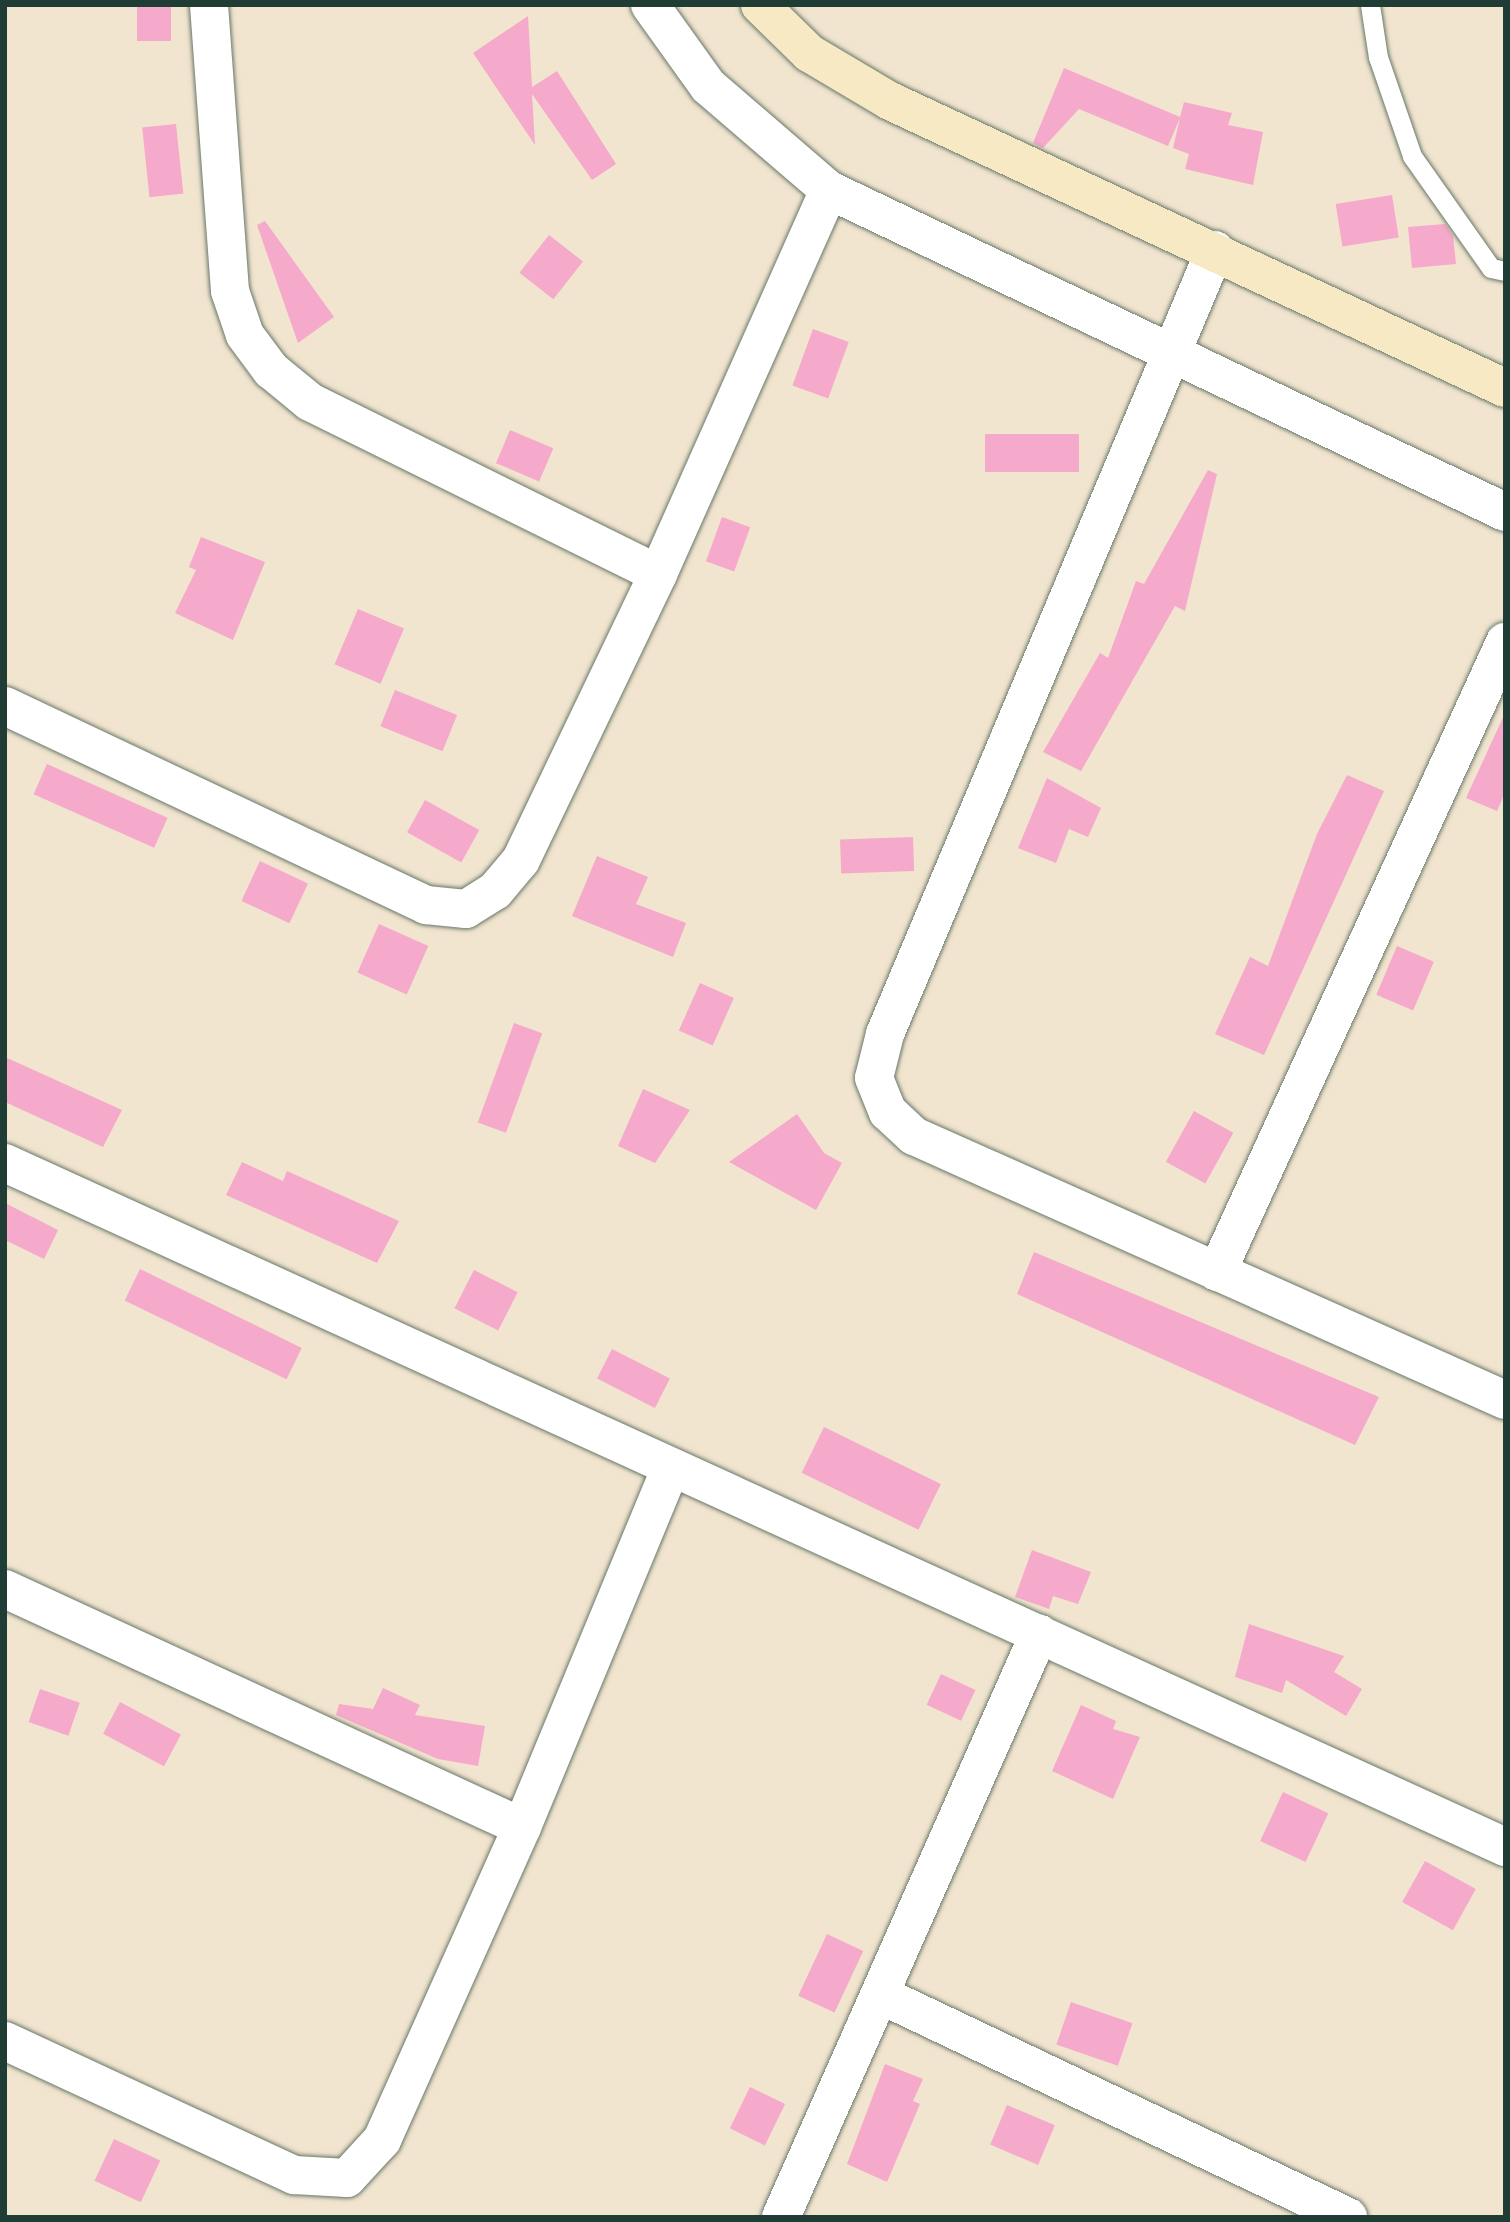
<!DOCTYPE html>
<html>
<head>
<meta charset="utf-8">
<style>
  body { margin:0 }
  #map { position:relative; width:1510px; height:2222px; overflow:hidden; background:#f2e5cf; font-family:"Indie Flower",sans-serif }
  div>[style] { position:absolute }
  .building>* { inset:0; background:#f5a9cb; transform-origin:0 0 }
  .roads { filter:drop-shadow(0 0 2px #69786a) drop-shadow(0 0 2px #69786a) }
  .lane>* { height:19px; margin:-9.5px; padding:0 9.5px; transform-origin:9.5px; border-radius:9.5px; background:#fff }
  .street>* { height:38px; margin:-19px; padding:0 19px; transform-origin:19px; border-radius:19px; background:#fff }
  .secondary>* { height:38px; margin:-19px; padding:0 19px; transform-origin:19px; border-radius:19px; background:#f6e9c3 }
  span { translate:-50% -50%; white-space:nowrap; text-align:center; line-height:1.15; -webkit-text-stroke:7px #f6f6f2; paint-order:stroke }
  .frame { position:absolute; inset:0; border:7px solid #1f3d34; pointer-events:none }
</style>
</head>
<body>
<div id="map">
  <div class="building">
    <i style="left:137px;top:5px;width:34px;height:36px"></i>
    <i style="clip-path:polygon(528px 16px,532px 87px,557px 71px,616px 164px,592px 180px,532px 94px,535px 145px,473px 53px)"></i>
    <i style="clip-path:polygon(1064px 68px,1180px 117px,1184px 102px,1232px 113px,1228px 125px,1263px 132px,1253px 185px,1185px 169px,1189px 154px,1173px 148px,1180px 118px,1168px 146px,1079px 109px,1043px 148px,1033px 143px)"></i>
    <i style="left:176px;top:124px;width:70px;height:34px;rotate:84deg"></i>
    <i style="left:1392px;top:195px;width:43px;height:57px;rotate:81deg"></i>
    <i style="clip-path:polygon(265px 221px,334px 317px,298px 343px,257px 225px)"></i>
    <i style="clip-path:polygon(1445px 224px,1453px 236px,1456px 264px,1412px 268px,1408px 227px)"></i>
    <i style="left:549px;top:235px;width:43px;height:48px;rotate:38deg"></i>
    <i style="left:813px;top:329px;width:38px;height:60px;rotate:20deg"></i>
    <i style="left:510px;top:430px;width:47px;height:36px;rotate:23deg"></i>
    <i style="left:985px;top:434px;width:94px;height:38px"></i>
    <i style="clip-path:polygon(1208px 470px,1217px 474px,1185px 611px,1175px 606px,1081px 771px,1043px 752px,1100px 653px,1108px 658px,1136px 581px,1144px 584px)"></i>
    <i style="left:722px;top:517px;width:30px;height:47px;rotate:20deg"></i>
    <i style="clip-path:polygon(201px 537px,265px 562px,233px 640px,175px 613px,196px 570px,189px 567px)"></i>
    <i style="left:358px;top:609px;width:50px;height:60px;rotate:23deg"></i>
    <i style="left:395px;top:690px;width:67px;height:39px;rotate:22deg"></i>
    <i style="clip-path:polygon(1505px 713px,1505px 793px,1497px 811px,1466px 798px)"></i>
    <i style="left:47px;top:764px;width:132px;height:33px;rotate:24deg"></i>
    <i style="clip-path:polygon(1347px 775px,1384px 791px,1264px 1055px,1215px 1034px,1250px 957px,1268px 966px,1317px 834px)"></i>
    <i style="clip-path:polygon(1047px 778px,1101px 808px,1088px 837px,1069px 829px,1056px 863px,1018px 848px)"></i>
    <i style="left:425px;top:800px;width:62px;height:37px;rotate:29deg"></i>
    <i style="left:913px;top:837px;width:34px;height:73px;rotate:88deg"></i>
    <i style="clip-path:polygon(597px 856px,648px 877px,636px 904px,686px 923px,673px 957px,572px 916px)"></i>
    <i style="left:260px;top:861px;width:53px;height:44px;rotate:25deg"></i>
    <i style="left:379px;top:924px;width:54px;height:53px;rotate:24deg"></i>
    <i style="left:1397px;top:946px;width:40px;height:53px;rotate:23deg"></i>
    <i style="left:700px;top:983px;width:37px;height:52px;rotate:24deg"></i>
    <i style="left:514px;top:1023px;width:30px;height:106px;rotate:20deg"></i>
    <i style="clip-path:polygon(5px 1057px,122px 1110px,103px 1147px,5px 1102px)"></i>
    <i style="clip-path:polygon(643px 1089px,690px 1110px,655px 1163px,618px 1146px)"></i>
    <i style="left:1194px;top:1111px;width:45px;height:58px;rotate:29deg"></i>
    <i style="clip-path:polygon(797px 1114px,824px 1153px,842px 1163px,816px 1210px,729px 1162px)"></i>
    <i style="clip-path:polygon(242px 1162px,283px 1181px,287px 1171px,399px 1221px,377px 1263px,226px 1195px)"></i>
    <i style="clip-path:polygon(5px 1203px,58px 1230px,44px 1259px,5px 1240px)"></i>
    <i style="clip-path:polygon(1034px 1252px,1379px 1397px,1355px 1445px,1017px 1294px)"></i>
    <i style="left:140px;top:1269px;width:180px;height:35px;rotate:26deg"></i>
    <i style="left:474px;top:1270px;width:49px;height:43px;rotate:27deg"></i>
    <i style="left:612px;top:1349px;width:65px;height:33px;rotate:27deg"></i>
    <i style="left:824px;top:1427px;width:130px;height:51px;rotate:26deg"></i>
    <i style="clip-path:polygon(1032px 1550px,1091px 1572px,1078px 1604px,1053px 1596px,1049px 1609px,1015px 1597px)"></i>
    <i style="clip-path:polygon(1249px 1624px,1344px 1656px,1334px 1672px,1362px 1689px,1346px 1716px,1286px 1680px,1282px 1693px,1235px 1677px)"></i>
    <i style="left:941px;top:1674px;width:38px;height:34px;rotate:25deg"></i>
    <i style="clip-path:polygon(383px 1688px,420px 1705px,415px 1715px,485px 1726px,478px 1766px,438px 1759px,336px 1715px,339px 1704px,373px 1709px)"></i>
    <i style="left:40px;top:1689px;width:42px;height:35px;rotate:19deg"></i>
    <i style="left:120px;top:1702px;width:69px;height:36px;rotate:28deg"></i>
    <i style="clip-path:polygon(1081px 1705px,1116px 1721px,1113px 1729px,1140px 1737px,1113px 1799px,1052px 1771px)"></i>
    <i style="left:1283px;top:1792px;width:50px;height:54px;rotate:25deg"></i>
    <i style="left:1425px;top:1861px;width:58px;height:47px;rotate:29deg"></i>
    <i style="left:827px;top:1934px;width:40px;height:68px;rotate:25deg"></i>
    <i style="left:1071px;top:2002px;width:65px;height:45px;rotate:19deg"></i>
    <i style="clip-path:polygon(885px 2064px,923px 2079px,913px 2101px,920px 2104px,887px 2182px,847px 2164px)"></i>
    <i style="left:750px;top:2087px;width:39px;height:46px;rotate:26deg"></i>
    <i style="left:1007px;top:2105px;width:52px;height:43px;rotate:23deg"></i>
    <i style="left:114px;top:2139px;width:51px;height:46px;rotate:25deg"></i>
  </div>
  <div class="roads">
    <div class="lane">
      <i style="left:1370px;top:5px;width:53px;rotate:81.3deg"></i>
      <i style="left:1378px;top:57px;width:105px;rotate:71deg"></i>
      <i style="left:1412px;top:156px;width:137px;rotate:54.8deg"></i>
      <i style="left:1491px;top:268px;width:14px;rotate:12deg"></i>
    </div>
    <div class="street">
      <i style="left:209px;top:5px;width:287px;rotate:85.8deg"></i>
      <i style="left:230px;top:291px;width:46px;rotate:71.2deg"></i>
      <i style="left:245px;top:335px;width:44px;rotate:53.4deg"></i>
      <i style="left:271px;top:370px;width:50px;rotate:39.4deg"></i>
      <i style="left:310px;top:402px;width:388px;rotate:26.3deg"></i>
      <i style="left:650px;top:5px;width:100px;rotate:54.4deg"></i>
      <i style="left:708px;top:86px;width:160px;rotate:40.7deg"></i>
      <i style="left:829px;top:190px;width:749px;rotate:25.47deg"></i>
      <i style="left:1215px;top:250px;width:851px;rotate:112.83deg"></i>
      <i style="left:885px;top:1034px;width:45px;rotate:104deg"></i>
      <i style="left:874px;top:1078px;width:37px;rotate:68deg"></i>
      <i style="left:888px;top:1112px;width:35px;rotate:43deg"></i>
      <i style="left:914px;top:1136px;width:647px;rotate:24.07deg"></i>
      <i style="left:5px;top:706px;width:466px;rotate:25.3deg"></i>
      <i style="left:426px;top:905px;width:40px;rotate:5.7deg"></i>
      <i style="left:466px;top:909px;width:34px;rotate:-32deg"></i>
      <i style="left:495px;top:891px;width:40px;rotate:-50deg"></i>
      <i style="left:521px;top:860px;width:317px;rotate:-64.4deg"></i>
      <i style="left:658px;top:574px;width:420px;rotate:-66deg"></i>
      <i style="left:5px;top:1163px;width:1649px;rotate:24.51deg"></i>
      <i style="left:1217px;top:1272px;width:693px;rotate:-65.43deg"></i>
      <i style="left:5px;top:1589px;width:569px;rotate:24.72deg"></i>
      <i style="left:883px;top:1996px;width:515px;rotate:25.42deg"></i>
      <i style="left:5px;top:2041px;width:319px;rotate:24.9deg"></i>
      <i style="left:294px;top:2175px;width:53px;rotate:3.2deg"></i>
      <i style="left:347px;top:2178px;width:52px;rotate:-47.4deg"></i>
      <i style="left:382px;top:2140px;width:343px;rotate:-65.9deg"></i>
      <i style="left:522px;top:1827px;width:386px;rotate:-67.5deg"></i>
      <i style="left:781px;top:2217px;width:638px;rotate:-66.13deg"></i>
    </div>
    <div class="secondary">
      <i style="left:760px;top:5px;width:69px;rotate:44.4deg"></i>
      <i style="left:809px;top:53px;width:94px;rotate:30.7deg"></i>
      <i style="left:890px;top:101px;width:679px;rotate:25.02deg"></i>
    </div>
  </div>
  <div class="frame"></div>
</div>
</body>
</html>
